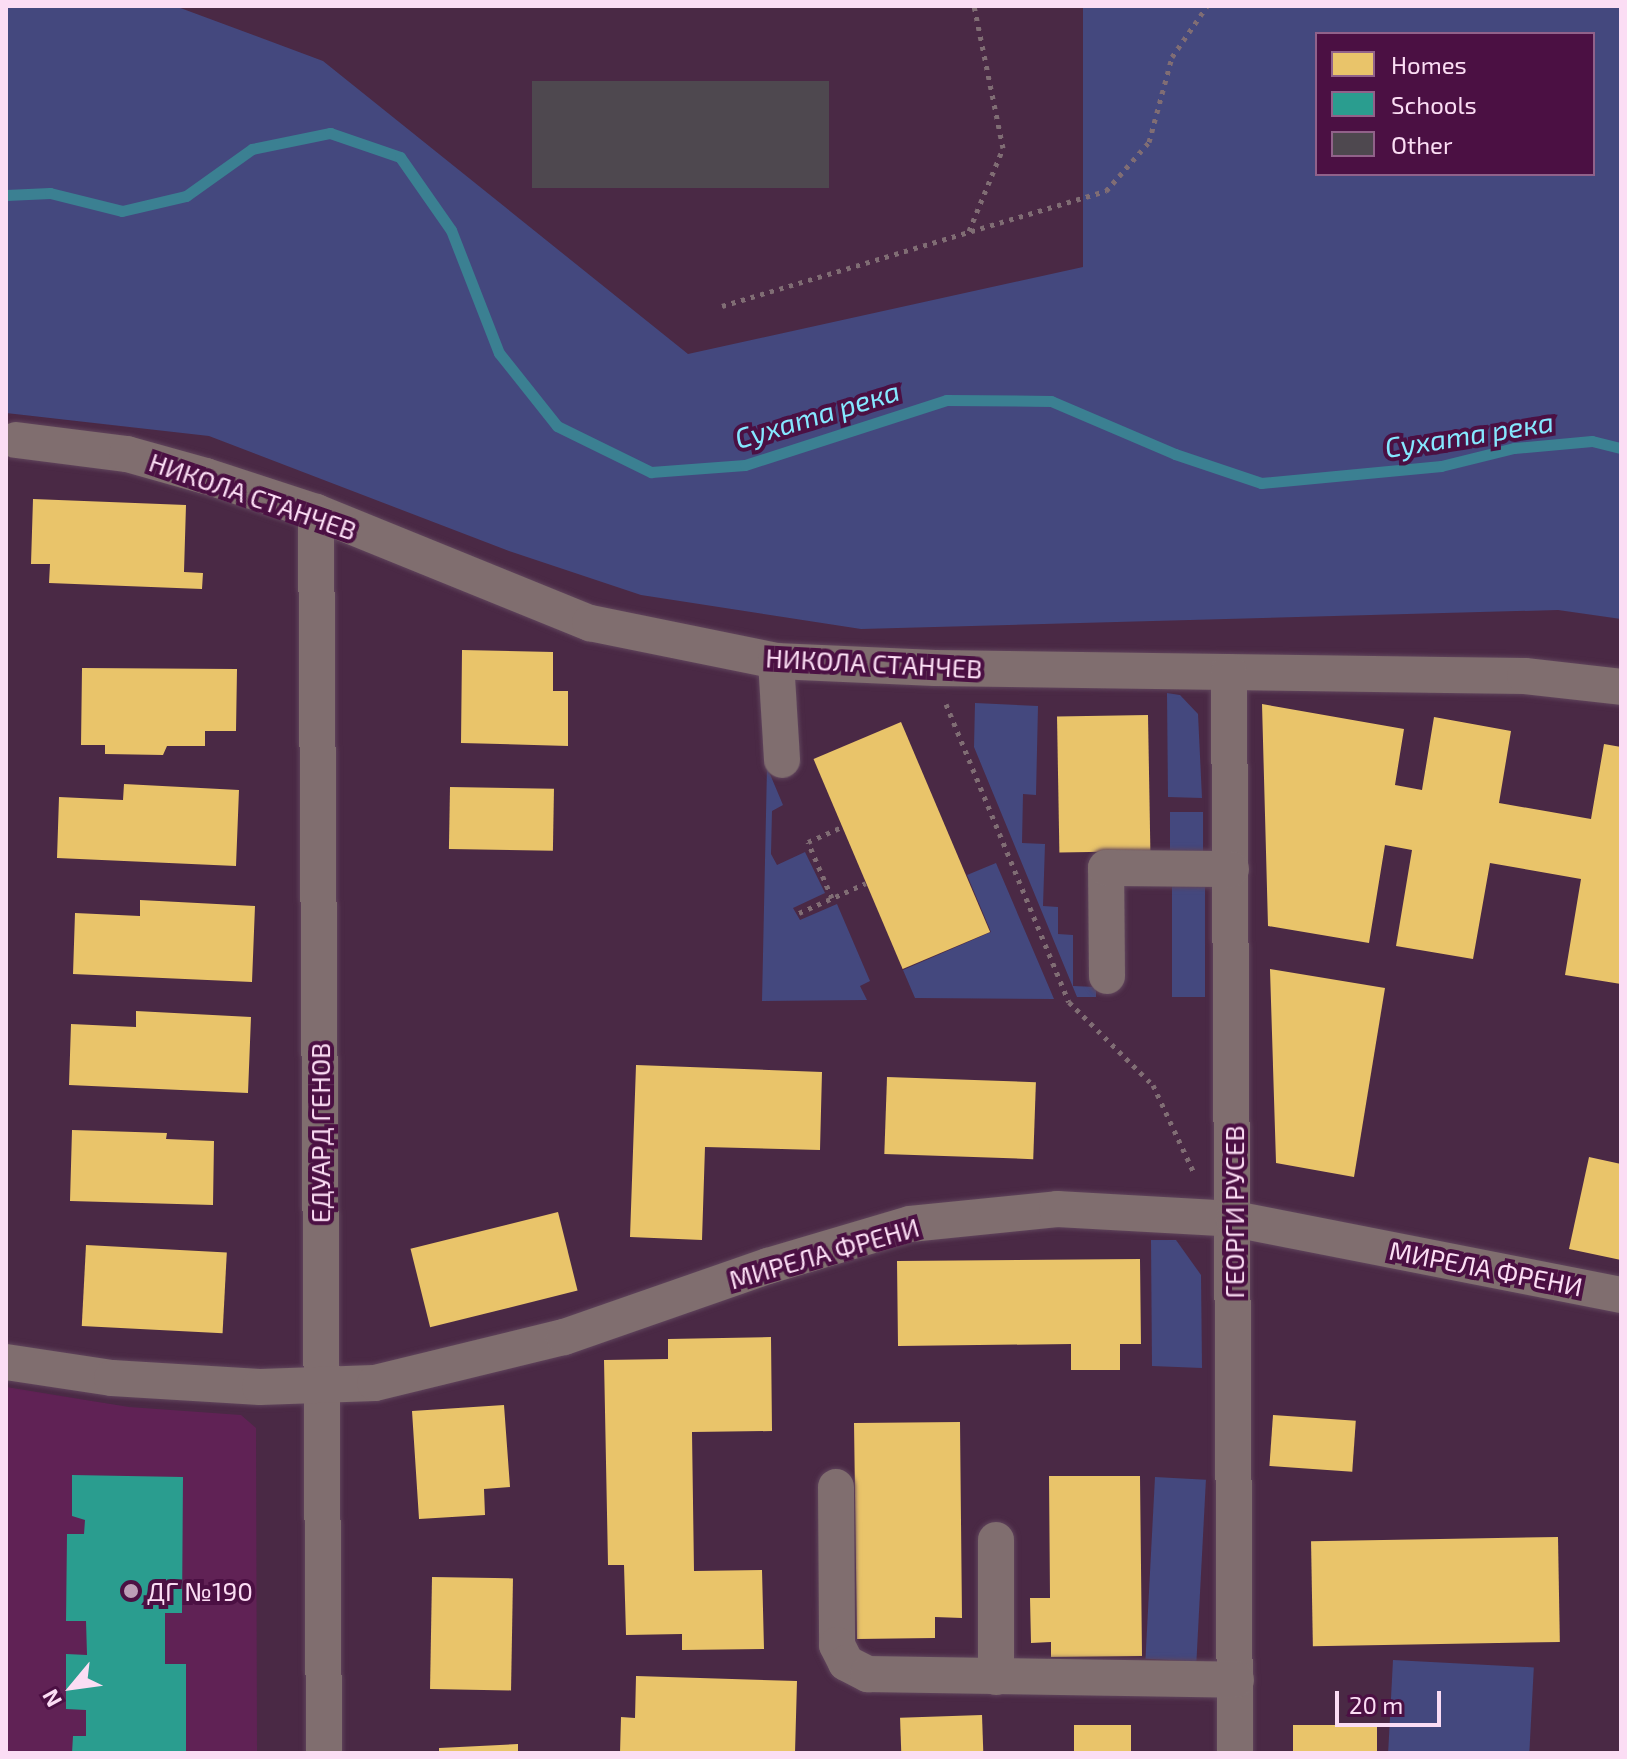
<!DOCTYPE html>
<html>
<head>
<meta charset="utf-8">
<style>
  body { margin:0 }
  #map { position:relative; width:1627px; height:1759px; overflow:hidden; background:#4a2945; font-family:"Exo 2",sans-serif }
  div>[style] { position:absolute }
  .built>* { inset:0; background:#602255 }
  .green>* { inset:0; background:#44487e; transform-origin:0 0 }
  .homes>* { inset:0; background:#e9c46a; transform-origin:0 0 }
  .schools>* { inset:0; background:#2a9d8f }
  .stream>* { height:11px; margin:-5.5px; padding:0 5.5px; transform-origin:5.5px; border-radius:5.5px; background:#3b8092 }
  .building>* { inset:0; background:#4e484f; transform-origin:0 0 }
  .path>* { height:5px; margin-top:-2.5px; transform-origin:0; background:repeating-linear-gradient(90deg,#806d74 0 4px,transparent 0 10px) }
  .roads { filter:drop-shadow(0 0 2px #60455c) drop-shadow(0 0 2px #60455c) }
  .minor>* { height:36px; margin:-18px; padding:0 18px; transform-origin:18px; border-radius:18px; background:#806e6f }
  .dots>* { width:22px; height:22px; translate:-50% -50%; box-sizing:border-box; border:4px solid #4b1043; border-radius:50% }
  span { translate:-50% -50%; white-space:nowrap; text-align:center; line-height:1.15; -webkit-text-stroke:8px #4b1043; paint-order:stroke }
  .street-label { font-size:26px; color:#fbddf4 }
  .poi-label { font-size:26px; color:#fbddf4 }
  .left { translate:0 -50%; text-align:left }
  .water-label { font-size:28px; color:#85e8ff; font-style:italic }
  .frame { position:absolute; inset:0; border:8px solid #fbddf4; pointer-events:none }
  .legend { position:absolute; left:1315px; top:32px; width:280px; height:144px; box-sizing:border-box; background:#4b1043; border:2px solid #91628a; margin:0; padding:10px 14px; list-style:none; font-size:24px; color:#fbddf4 }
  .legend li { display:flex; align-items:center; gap:16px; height:40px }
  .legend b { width:40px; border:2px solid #91628a }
  .north { position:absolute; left:32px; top:1647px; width:80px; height:80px; -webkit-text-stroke:6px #4b1043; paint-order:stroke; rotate:241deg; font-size:22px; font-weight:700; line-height:32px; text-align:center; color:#fbddf4 }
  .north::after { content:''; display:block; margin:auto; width:28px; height:36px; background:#fbddf4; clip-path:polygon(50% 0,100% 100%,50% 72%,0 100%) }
  .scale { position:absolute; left:1335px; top:1691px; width:106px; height:36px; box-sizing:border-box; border:4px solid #fbddf4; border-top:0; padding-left:10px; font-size:24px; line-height:28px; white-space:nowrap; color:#fbddf4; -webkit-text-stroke:6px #4b1043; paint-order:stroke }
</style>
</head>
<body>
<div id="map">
  <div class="built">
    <i style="clip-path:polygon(6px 1387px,129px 1407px,241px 1415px,256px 1428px,257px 1753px,6px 1753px)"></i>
  </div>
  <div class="green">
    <i style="clip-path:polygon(evenodd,6px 6px,175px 6px,323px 61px,688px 354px,1083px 267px,1083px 6px,1621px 6px,1621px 619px,1558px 610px,861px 629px,641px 595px,509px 551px,209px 436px,6px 413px,6px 6px,1593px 34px,1593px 174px,1317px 174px,1317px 34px,1593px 34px)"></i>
    <i style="clip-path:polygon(1167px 693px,1180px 695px,1198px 714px,1202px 798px,1168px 797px)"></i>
    <i style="clip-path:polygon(975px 703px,1038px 706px,1036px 795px,1023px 794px,1022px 843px,1045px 844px,1043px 906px,1058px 907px,1058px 934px,1073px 935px,1073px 986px,1096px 987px,1096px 997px,1077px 997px,974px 747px)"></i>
    <i style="clip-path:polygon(767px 767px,783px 805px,772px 811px,771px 854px,777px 865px,805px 852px,825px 893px,793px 908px,800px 920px,837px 904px,870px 981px,860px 986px,867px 1000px,762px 1001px)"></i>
    <i style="left:1203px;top:812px;width:40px;height:33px;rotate:90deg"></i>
    <i style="clip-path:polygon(996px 863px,1054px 999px,915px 998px,903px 970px,991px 932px,967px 875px)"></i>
    <i style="left:1205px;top:880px;width:117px;height:33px;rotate:90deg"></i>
    <i style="clip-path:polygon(1151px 1240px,1176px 1240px,1201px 1275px,1202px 1368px,1152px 1366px)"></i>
    <i style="left:1155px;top:1477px;width:51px;height:182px;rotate:3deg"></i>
    <i style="left:1393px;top:1660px;width:141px;height:93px;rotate:3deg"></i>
  </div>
  <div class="homes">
    <i style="clip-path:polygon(33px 499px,186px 505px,184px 572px,203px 573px,202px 589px,49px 583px,50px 564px,31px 564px)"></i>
    <i style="clip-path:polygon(462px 650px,553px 652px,553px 691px,568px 691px,568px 746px,461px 743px)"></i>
    <i style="clip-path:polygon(82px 668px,237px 669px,236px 731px,205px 731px,205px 746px,167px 746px,163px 755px,105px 754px,105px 745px,81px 745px)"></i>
    <i style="clip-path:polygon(1262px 704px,1404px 729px,1395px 785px,1422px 790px,1434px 717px,1511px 731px,1499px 803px,1591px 819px,1604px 744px,1621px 747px,1621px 984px,1565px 975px,1581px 879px,1490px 863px,1473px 959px,1396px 946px,1412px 850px,1385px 845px,1369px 943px,1268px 926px)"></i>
    <i style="left:1148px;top:715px;width:136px;height:91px;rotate:89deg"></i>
    <i style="left:901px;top:722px;width:228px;height:95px;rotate:67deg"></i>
    <i style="clip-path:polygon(124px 784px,239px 790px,236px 866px,57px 858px,59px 797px,123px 800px)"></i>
    <i style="left:450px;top:787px;width:104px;height:62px;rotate:1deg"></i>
    <i style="clip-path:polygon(140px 900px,255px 906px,252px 982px,73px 974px,75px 913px,140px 916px)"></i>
    <i style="clip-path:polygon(1270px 969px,1385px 988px,1354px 1177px,1276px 1163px)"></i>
    <i style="clip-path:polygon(136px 1011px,251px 1017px,248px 1093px,69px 1085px,71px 1024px,136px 1027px)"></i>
    <i style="clip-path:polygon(636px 1065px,822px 1072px,820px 1150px,705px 1147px,702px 1240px,630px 1237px)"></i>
    <i style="left:887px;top:1077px;width:149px;height:77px;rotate:2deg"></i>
    <i style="clip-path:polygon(72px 1130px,167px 1133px,166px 1139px,214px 1141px,213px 1205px,70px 1201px)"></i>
    <i style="clip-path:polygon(1589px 1157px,1621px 1164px,1621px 1260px,1569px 1249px)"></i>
    <i style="left:558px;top:1212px;width:81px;height:152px;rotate:76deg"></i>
    <i style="left:86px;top:1245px;width:141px;height:81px;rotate:3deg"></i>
    <i style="clip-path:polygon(1140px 1259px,1141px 1344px,1120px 1344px,1120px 1370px,1071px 1370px,1071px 1344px,898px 1346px,897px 1261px)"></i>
    <i style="clip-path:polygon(771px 1337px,772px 1431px,692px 1432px,694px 1571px,762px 1570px,764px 1649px,682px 1650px,682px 1634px,626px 1635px,624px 1565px,608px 1565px,604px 1360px,668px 1359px,668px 1339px)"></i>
    <i style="clip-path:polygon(504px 1405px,510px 1487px,484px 1489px,485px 1515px,419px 1519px,412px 1411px)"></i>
    <i style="left:1273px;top:1415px;width:83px;height:51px;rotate:4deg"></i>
    <i style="clip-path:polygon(960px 1422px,962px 1618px,935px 1617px,935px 1638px,857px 1639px,854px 1423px)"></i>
    <i style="clip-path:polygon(1049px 1476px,1140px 1476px,1142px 1656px,1051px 1657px,1051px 1642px,1031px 1643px,1030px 1598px,1050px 1598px)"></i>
    <i style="left:1558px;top:1537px;width:105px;height:247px;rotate:89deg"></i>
    <i style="left:432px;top:1577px;width:81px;height:112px;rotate:1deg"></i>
    <i style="clip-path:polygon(636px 1676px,797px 1681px,795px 1753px,620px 1753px,621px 1717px,635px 1718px)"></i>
    <i style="left:982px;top:1715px;width:38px;height:82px;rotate:88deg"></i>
    <i style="left:1074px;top:1725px;width:57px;height:28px"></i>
    <i style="left:1293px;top:1725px;width:84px;height:28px"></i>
    <i style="clip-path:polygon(518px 1744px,518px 1753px,439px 1753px,439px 1748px)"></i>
  </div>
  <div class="schools">
    <i style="clip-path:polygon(72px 1475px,183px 1477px,182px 1613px,165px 1613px,165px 1664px,186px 1664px,186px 1753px,72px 1753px,73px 1736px,86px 1736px,86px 1710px,66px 1709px,66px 1654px,87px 1655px,86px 1621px,66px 1621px,67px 1534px,84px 1534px,85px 1520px,72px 1516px)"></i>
  </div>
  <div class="stream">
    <i style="left:6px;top:195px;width:44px;rotate:-2.6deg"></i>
    <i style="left:50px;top:193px;width:74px;rotate:14deg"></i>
    <i style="left:122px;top:211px;width:66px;rotate:-13.2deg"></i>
    <i style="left:186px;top:196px;width:81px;rotate:-35.5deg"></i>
    <i style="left:252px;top:149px;width:80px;rotate:-11.6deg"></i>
    <i style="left:330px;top:133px;width:74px;rotate:18.9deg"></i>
    <i style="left:400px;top:157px;width:89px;rotate:55.1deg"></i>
    <i style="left:451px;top:230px;width:132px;rotate:68.7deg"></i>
    <i style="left:499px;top:353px;width:93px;rotate:51.5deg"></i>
    <i style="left:557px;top:426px;width:105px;rotate:26.1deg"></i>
    <i style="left:651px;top:472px;width:94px;rotate:-4.3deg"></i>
    <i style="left:745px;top:465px;width:211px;rotate:-17.9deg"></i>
    <i style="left:946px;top:400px;width:105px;rotate:0.5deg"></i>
    <i style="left:1051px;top:401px;width:135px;rotate:23.1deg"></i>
    <i style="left:1175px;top:454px;width:91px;rotate:18.6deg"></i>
    <i style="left:1261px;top:483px;width:181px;rotate:-5.4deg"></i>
    <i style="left:1441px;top:466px;width:75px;rotate:-13.9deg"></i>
    <i style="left:1514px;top:448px;width:78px;rotate:-5.1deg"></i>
    <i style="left:1592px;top:441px;width:30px;rotate:14deg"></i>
  </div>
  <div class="building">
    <i style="left:532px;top:81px;width:297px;height:107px"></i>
  </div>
  <div class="path">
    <i style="left:969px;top:231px;width:90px;rotate:-67.7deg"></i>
    <i style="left:1003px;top:148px;width:145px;rotate:-101.5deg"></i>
    <i style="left:722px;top:306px;width:401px;rotate:-16.7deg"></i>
    <i style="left:1106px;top:191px;width:65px;rotate:-48.7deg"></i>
    <i style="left:1149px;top:142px;width:88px;rotate:-74.9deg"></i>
    <i style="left:1172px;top:57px;width:62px;rotate:-55.5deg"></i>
    <i style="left:946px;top:704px;width:322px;rotate:67.6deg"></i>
    <i style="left:1069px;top:1002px;width:118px;rotate:44.7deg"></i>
    <i style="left:1153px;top:1085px;width:97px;rotate:65deg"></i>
    <i style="left:832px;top:898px;width:61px;rotate:-113.2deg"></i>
    <i style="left:808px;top:842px;width:37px;rotate:-24deg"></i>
    <i style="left:799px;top:913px;width:73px;rotate:-24.1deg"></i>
  </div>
  <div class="roads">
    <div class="minor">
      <i style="left:16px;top:440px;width:112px;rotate:7.2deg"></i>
      <i style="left:127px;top:454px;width:82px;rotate:15.6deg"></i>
      <i style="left:206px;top:476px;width:116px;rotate:18.1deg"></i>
      <i style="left:316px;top:512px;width:296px;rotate:22.1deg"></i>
      <i style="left:590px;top:623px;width:190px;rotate:11.5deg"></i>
      <i style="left:776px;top:661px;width:159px;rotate:2.5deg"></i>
      <i style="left:935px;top:668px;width:590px;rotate:0.78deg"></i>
      <i style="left:1525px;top:676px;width:97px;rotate:6.5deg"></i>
      <i style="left:316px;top:512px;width:1241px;rotate:89.63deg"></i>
      <i style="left:776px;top:661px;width:99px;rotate:86.5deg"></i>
      <i style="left:1229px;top:672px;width:1081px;rotate:89.68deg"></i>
      <i style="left:1107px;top:976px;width:108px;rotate:-90.5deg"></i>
      <i style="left:1106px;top:868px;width:125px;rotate:0.5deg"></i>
      <i style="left:6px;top:1362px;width:107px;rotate:8.6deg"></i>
      <i style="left:112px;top:1378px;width:148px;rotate:3.5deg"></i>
      <i style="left:260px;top:1387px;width:115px;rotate:-2deg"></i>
      <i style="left:375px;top:1383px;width:195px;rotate:-13.7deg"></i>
      <i style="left:564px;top:1337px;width:216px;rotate:-19.2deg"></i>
      <i style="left:768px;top:1266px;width:148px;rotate:-16.5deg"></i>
      <i style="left:910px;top:1224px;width:148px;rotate:-5.8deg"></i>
      <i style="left:1057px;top:1209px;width:177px;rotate:3.2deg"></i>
      <i style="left:1234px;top:1219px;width:394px;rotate:11.1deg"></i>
      <i style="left:836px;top:1487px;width:158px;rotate:89.6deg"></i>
      <i style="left:837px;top:1645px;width:20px;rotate:63deg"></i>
      <i style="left:846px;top:1663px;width:25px;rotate:27deg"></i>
      <i style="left:868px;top:1674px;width:368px;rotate:0.9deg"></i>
      <i style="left:996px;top:1677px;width:137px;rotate:-90deg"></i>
    </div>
  </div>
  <div class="dots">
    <i style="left:131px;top:1591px;background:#bd9eb7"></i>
  </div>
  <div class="street-label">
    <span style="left:253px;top:496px;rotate:19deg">НИКОЛА СТАНЧЕВ</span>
    <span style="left:874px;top:663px;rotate:3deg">НИКОЛА СТАНЧЕВ</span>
    <span style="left:320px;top:1133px;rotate:-90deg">ЕДУАРД ГЕНОВ</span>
    <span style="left:1234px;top:1212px;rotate:-90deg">ГЕОРГИ РУСЕВ</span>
    <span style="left:824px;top:1253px;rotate:-16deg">МИРЕЛА ФРЕНИ</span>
    <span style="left:1486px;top:1268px;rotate:11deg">МИРЕЛА ФРЕНИ</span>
  </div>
  <div class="poi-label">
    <span class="left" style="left:147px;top:1591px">ДГ №190</span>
  </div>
  <div class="water-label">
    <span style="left:817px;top:414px;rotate:-17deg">Сухата река</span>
    <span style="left:1469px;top:434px;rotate:-9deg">Сухата река</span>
  </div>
  <div class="frame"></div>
  <ul class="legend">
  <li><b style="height:22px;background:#e9c46a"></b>Homes</li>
  <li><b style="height:22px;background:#2a9d8f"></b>Schools</li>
  <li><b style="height:22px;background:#4e484f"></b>Other</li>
  </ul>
  <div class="north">N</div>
  <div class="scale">20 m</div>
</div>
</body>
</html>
